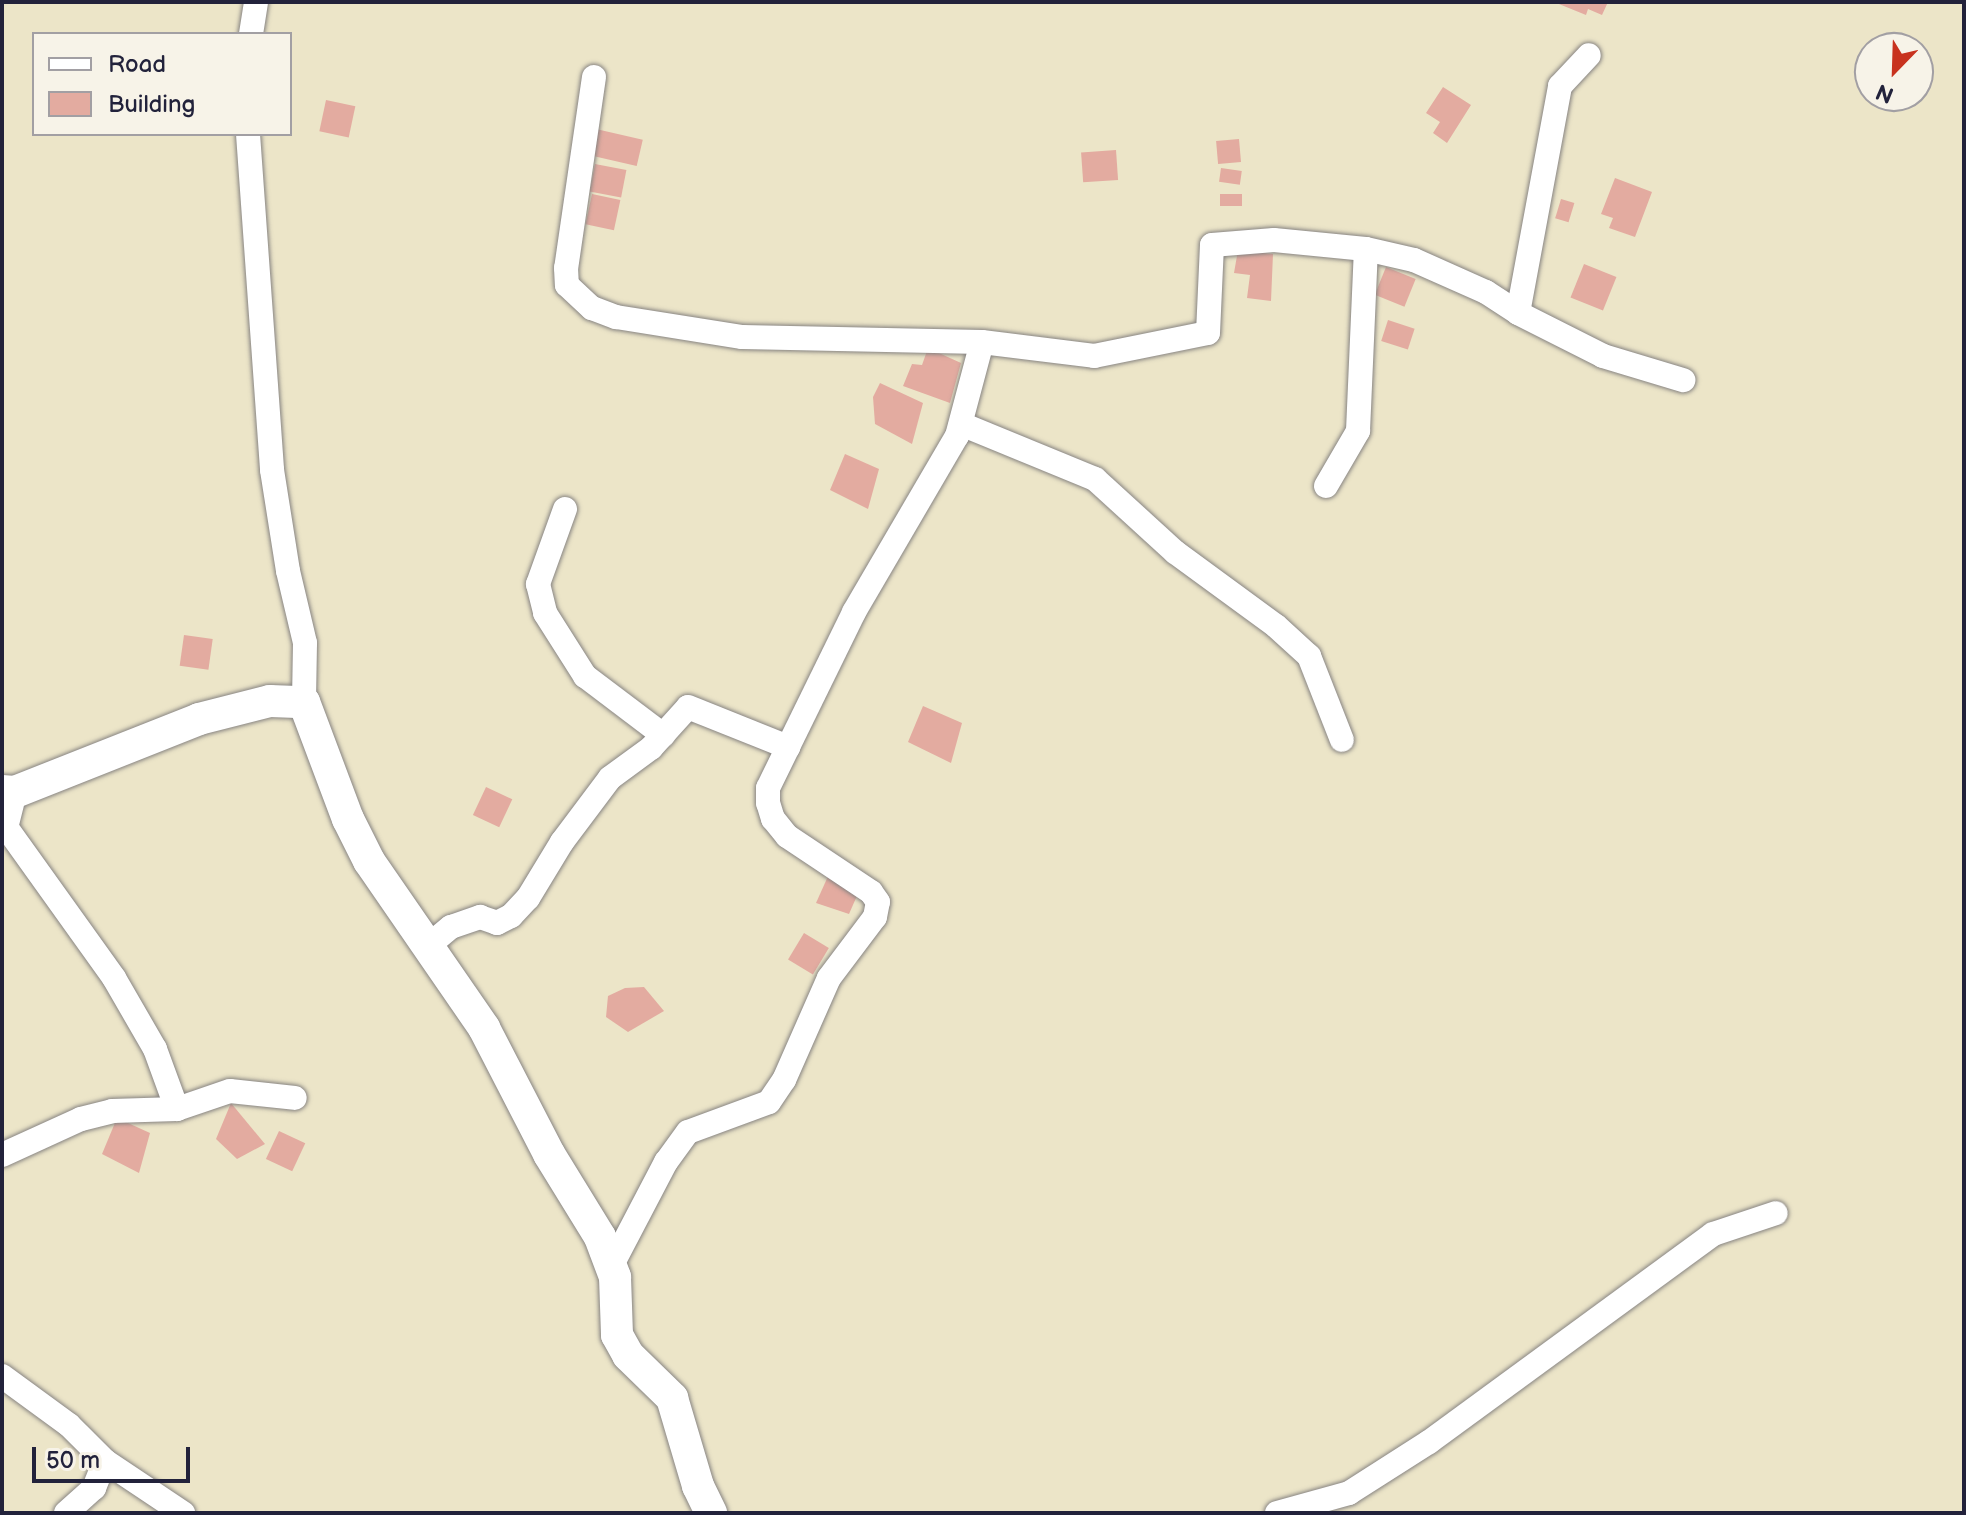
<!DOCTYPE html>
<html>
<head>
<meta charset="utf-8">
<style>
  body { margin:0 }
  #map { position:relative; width:1966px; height:1515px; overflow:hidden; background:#ece5c8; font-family:"Balsamiq Sans",sans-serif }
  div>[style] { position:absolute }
  .building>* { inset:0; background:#e3aba0; transform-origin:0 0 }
  .roads { filter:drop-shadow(0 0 2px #878482) drop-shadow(0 0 2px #878482) }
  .minor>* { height:24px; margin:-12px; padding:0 12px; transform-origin:12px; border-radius:12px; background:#fff }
  .major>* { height:32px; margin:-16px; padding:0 16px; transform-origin:16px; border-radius:16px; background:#fff }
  span { translate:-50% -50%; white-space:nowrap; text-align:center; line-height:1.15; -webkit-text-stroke:6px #f7f3e8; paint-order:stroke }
  .frame { position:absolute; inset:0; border:4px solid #22223b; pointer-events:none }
  .legend { position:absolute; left:32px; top:32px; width:260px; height:104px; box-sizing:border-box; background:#f7f3e8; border:2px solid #a29fa3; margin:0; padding:10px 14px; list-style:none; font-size:24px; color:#22223b }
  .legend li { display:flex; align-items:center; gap:16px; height:40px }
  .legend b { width:40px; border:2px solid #a29fa3 }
  .north { position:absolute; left:1854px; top:32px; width:80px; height:80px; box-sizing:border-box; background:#f7f3e8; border:2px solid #a29fa3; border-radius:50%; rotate:203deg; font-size:22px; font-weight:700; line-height:32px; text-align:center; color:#22223b }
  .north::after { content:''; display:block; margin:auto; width:28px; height:36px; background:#c8321e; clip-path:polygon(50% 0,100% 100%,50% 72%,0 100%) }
  .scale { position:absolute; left:32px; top:1447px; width:158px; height:36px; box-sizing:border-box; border:4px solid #22223b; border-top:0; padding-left:10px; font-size:24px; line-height:28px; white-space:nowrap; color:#22223b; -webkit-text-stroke:6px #f7f3e8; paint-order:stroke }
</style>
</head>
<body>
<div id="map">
  <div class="building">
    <i style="clip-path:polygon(1554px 2px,1608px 2px,1602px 15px,1588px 9px,1586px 15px)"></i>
    <i style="clip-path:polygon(1443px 87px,1471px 105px,1447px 143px,1433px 133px,1440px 122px,1426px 113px)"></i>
    <i style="left:326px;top:100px;width:30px;height:32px;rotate:12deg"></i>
    <i style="left:596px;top:129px;width:48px;height:27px;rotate:13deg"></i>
    <i style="left:1239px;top:139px;width:23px;height:23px;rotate:85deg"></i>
    <i style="left:1116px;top:150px;width:30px;height:35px;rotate:86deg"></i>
    <i style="left:595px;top:164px;width:32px;height:28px;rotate:11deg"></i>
    <i style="left:1221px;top:168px;width:21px;height:14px;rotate:8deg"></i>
    <i style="clip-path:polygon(1615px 178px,1652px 192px,1635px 237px,1609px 228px,1613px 218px,1601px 214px)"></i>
    <i style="left:592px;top:194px;width:29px;height:31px;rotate:12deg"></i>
    <i style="left:1220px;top:194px;width:22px;height:12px"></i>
    <i style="left:1561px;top:199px;width:14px;height:20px;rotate:17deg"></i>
    <i style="clip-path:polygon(1238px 250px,1273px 254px,1271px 301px,1247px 298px,1250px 275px,1234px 273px)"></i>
    <i style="left:1584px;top:264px;width:35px;height:36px;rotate:22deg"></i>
    <i style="left:1386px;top:267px;width:32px;height:30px;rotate:22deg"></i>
    <i style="left:1388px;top:320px;width:28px;height:22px;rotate:18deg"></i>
    <i style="clip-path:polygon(928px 348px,961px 363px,950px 403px,903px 386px,912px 364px,922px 365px)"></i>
    <i style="clip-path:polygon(880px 383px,923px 403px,912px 444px,875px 424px,873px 397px)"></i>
    <i style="clip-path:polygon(845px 454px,879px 469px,868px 509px,830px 490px)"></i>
    <i style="left:184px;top:635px;width:29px;height:31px;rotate:8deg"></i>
    <i style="clip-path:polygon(923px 706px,962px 723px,951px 763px,908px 742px)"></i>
    <i style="left:486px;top:787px;width:29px;height:31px;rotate:25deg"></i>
    <i style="clip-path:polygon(829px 874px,860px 889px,849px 914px,816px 903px)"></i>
    <i style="left:804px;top:933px;width:29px;height:31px;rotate:31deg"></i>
    <i style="clip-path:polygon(644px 987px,664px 1011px,628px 1032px,606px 1017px,608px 996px,625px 988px)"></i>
    <i style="clip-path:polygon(231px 1103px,265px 1144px,237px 1159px,216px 1139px)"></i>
    <i style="clip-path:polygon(117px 1118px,150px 1133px,139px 1173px,102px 1154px)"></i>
    <i style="left:279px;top:1131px;width:29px;height:31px;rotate:25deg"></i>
  </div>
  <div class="roads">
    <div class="minor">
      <i style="left:251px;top:34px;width:32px;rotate:-81deg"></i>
      <i style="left:594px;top:77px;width:193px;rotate:98.3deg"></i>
      <i style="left:566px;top:268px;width:17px;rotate:87deg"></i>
      <i style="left:567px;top:285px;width:34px;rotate:43deg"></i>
      <i style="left:592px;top:308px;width:26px;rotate:21deg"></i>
      <i style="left:616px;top:317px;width:128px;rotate:9deg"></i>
      <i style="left:742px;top:337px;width:240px;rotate:1.2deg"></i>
      <i style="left:248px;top:134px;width:337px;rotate:85.9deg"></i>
      <i style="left:272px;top:470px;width:102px;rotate:81deg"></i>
      <i style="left:288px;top:571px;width:74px;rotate:76.7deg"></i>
      <i style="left:305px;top:643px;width:59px;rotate:91deg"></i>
      <i style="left:1518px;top:313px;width:231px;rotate:-79.5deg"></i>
      <i style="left:1560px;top:86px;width:42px;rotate:-46.9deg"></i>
      <i style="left:961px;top:424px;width:145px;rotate:22.3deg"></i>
      <i style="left:1095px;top:479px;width:108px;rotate:42.4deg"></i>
      <i style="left:1175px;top:552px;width:125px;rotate:36.2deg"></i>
      <i style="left:1276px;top:626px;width:45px;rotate:42.3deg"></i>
      <i style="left:1309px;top:656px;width:90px;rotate:68.6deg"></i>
      <i style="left:1326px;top:486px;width:64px;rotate:-59.8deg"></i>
      <i style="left:1358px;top:431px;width:182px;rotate:-87.5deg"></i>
      <i style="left:565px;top:509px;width:80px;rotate:109.8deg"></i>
      <i style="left:538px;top:584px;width:30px;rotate:76deg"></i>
      <i style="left:545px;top:613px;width:75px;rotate:57.6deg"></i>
      <i style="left:585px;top:676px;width:98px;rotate:37.1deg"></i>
      <i style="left:15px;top:792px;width:36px;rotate:104deg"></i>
      <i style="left:6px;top:827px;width:186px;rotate:54.4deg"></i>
      <i style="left:114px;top:978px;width:82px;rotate:60deg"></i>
      <i style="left:155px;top:1049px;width:64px;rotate:69.9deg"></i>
      <i style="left:177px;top:1109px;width:56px;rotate:-18.8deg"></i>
      <i style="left:230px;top:1091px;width:65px;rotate:6.1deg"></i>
      <i style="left:428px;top:946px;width:30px;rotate:-40deg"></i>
      <i style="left:451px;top:927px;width:31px;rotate:-19deg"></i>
      <i style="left:480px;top:917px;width:18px;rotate:19deg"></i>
      <i style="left:497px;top:923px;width:16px;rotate:-27deg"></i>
      <i style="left:511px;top:916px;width:25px;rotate:-47deg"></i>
      <i style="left:528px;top:898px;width:66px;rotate:-58.7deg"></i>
      <i style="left:562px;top:842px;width:80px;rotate:-53.1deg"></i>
      <i style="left:610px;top:778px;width:51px;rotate:-36.2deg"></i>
      <i style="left:651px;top:748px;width:55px;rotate:-47.9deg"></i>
      <i style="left:688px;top:707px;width:108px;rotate:21.8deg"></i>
      <i style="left:788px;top:747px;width:150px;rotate:-63.9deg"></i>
      <i style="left:854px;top:612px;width:204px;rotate:-59.7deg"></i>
      <i style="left:957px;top:436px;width:97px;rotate:-75.1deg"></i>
      <i style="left:982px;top:342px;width:113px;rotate:7.1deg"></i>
      <i style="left:1094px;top:356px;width:116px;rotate:-11.4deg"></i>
      <i style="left:1208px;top:333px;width:88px;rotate:-87.4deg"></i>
      <i style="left:1212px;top:245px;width:62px;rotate:-4.6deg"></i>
      <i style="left:1274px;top:240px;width:92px;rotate:5.6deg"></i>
      <i style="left:1366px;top:249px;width:49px;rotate:12.9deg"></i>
      <i style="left:1414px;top:260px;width:79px;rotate:24deg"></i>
      <i style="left:1486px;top:292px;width:38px;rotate:33deg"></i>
      <i style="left:1518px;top:313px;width:95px;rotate:26.8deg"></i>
      <i style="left:1603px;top:356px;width:84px;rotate:16.7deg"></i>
      <i style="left:2px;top:1155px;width:87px;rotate:-24.5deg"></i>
      <i style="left:81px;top:1119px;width:32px;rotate:-14deg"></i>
      <i style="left:112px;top:1111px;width:65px;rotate:-1.8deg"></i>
      <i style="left:611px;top:1267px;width:119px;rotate:-62.4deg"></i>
      <i style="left:666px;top:1162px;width:37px;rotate:-54deg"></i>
      <i style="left:688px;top:1132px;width:86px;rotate:-20.3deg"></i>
      <i style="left:769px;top:1102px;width:27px;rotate:-56deg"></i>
      <i style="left:784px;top:1080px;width:111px;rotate:-66.2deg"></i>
      <i style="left:829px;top:978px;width:76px;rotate:-53deg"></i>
      <i style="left:875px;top:917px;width:15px;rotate:-79deg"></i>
      <i style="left:878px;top:902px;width:12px;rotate:-125deg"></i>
      <i style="left:871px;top:892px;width:101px;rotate:-146.3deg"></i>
      <i style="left:787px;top:836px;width:22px;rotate:-129deg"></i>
      <i style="left:773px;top:819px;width:17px;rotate:-107deg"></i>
      <i style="left:768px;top:803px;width:15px;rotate:-90deg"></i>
      <i style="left:768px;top:788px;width:46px;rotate:-64deg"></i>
      <i style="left:2px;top:1376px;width:83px;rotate:36.2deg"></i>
      <i style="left:69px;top:1425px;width:51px;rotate:45deg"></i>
      <i style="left:105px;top:1461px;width:94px;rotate:33.7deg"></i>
      <i style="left:66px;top:1513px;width:38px;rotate:-42deg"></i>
      <i style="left:94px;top:1488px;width:29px;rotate:-68deg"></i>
      <i style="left:1277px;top:1513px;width:75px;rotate:-15.5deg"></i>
      <i style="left:1349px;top:1493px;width:95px;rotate:-32.5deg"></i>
      <i style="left:1429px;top:1442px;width:352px;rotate:-36.2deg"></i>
      <i style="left:1713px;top:1234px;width:66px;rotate:-18.4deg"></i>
    </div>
    <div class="major">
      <i style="left:2px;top:791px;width:13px;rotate:4deg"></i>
      <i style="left:15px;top:792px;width:198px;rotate:-21.6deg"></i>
      <i style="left:199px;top:719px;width:73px;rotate:-14.2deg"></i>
      <i style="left:270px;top:701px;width:34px;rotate:2deg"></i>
      <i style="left:304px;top:702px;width:125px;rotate:69.4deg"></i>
      <i style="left:348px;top:819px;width:47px;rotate:63.4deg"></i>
      <i style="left:369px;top:861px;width:203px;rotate:55.4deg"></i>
      <i style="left:484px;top:1028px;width:142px;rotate:62.7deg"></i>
      <i style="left:549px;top:1154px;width:97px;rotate:58.4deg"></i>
      <i style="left:600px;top:1237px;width:43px;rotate:69.4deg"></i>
      <i style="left:615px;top:1277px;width:58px;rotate:88deg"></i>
      <i style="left:617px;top:1335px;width:23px;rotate:61deg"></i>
      <i style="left:628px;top:1355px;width:62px;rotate:44.3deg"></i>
      <i style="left:672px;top:1398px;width:92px;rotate:73.5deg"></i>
      <i style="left:698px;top:1486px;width:30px;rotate:64deg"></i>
    </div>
  </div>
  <div class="frame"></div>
  <ul class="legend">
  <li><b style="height:10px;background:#fff"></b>Road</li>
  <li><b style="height:22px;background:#e3aba0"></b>Building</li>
  </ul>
  <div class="north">N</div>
  <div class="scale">50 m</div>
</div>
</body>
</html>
